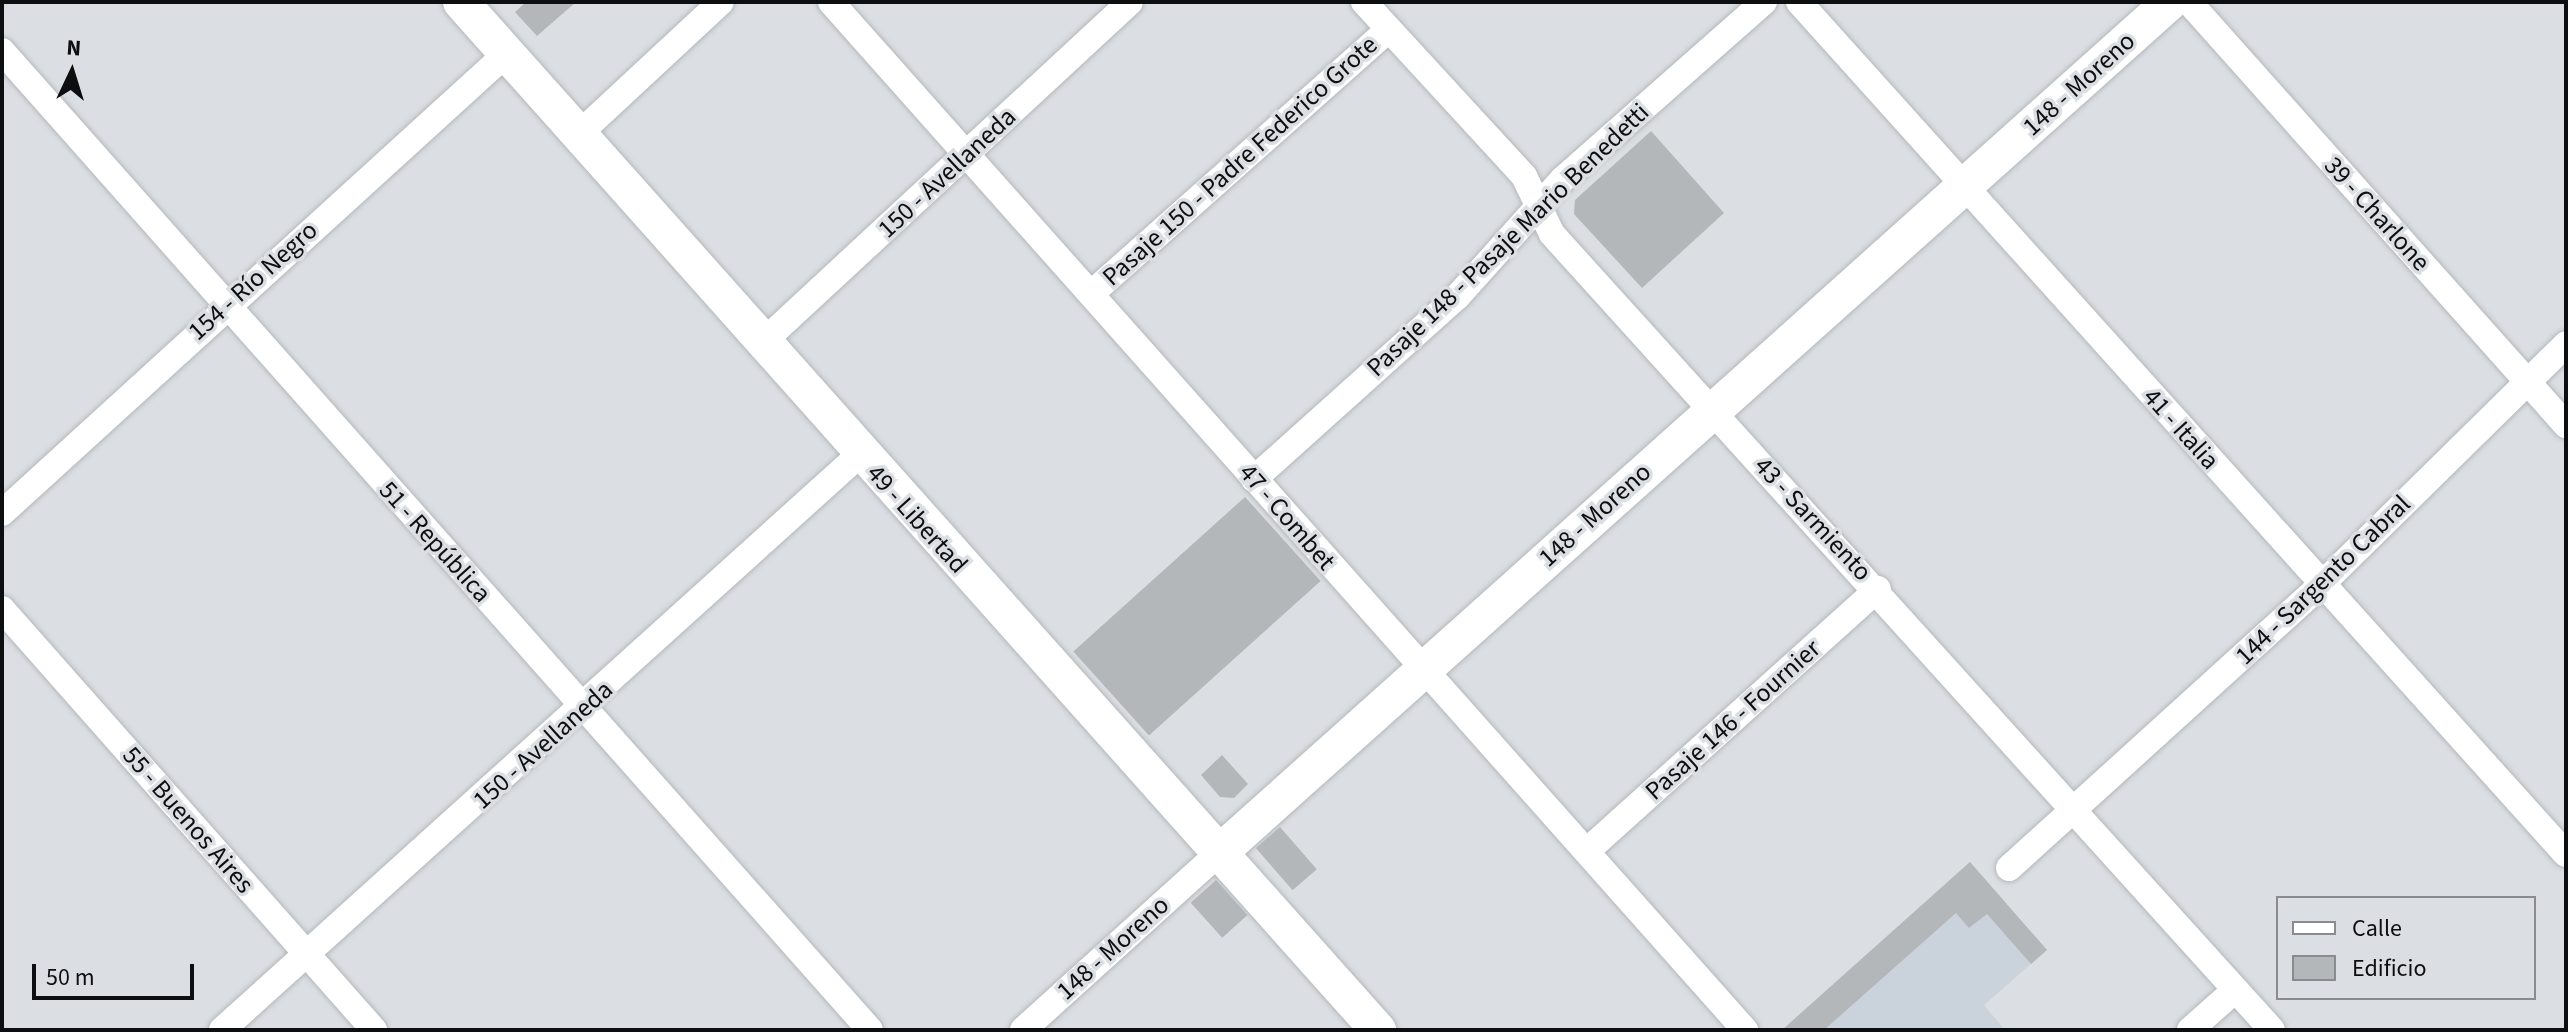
<!DOCTYPE html>
<html>
<head>
<meta charset="utf-8">
<style>
  body { margin:0 }
  #map { position:relative; width:2568px; height:1032px; overflow:hidden; background:#dbdee2; font-family:"Source Sans 3",sans-serif }
  div>[style] { position:absolute }
  .built>* { inset:0; background:#cad3dc }
  .building>* { inset:0; background:#b4b7ba; transform-origin:0 0 }
  .roads { filter:drop-shadow(0 0 2px #b4b8bb) drop-shadow(0 0 2px #b4b8bb) }
  .street>* { height:26px; margin:-13px; padding:0 13px; transform-origin:13px; border-radius:13px; background:#fff }
  .secondary>* { height:36px; margin:-18px; padding:0 18px; transform-origin:18px; border-radius:18px; background:#fff }
  span { translate:-50% -50%; white-space:nowrap; text-align:center; line-height:1.15; -webkit-text-stroke:7px #dbdee2; paint-order:stroke }
  .street-label { font-size:26px; color:#0d0e0f }
  .frame { position:absolute; inset:0; border:4px solid #0d0e0f; pointer-events:none }
  .legend { position:absolute; left:2276px; top:896px; width:260px; height:104px; box-sizing:border-box; background:#dbdee2; border:2px solid #898b8e; margin:0; padding:10px 14px; list-style:none; font-size:24px; color:#0d0e0f }
  .legend li { display:flex; align-items:center; gap:16px; height:40px }
  .legend b { width:40px; border:2px solid #898b8e }
  .north { position:absolute; left:32px; top:32px; width:80px; height:80px; -webkit-text-stroke:6px #dbdee2; paint-order:stroke; rotate:4deg; font-size:22px; font-weight:700; line-height:32px; text-align:center; color:#0d0e0f }
  .north::after { content:''; display:block; margin:auto; width:28px; height:36px; background:#0d0e0f; clip-path:polygon(50% 0,100% 100%,50% 72%,0 100%) }
  .scale { position:absolute; left:32px; top:964px; width:162px; height:36px; box-sizing:border-box; border:4px solid #0d0e0f; border-top:0; padding-left:10px; font-size:24px; line-height:28px; white-space:nowrap; color:#0d0e0f; -webkit-text-stroke:6px #dbdee2; paint-order:stroke }
</style>
</head>
<body>
<div id="map">
  <div class="built">
    <i style="clip-path:polygon(1970px 862px,2047px 950px,1984px 1005px,2005px 1030px,1782px 1030px)"></i>
  </div>
  <div class="building">
    <i style="clip-path:polygon(526px 2px,576px 2px,537px 36px,515px 12px)"></i>
    <i style="clip-path:polygon(1651px 131px,1724px 213px,1642px 288px,1574px 214px,1575px 200px)"></i>
    <i style="left:1245px;top:497px;width:113px;height:231px;rotate:48deg"></i>
    <i style="clip-path:polygon(1222px 755px,1248px 784px,1234px 798px,1220px 797px,1201px 775px)"></i>
    <i style="left:1280px;top:827px;width:56px;height:32px;rotate:49deg"></i>
    <i style="clip-path:polygon(1970px 862px,2047px 950px,2031px 964px,1987px 914px,1969px 928px,1956px 913px,1824px 1030px,1782px 1030px)"></i>
    <i style="left:1216px;top:880px;width:47px;height:34px;rotate:48deg"></i>
  </div>
  <div class="roads">
    <div class="street">
      <i style="left:831px;top:2px;width:1376px;rotate:48.36deg"></i>
      <i style="left:1364px;top:2px;width:236px;rotate:47.4deg"></i>
      <i style="left:1524px;top:176px;width:64px;rotate:64.2deg"></i>
      <i style="left:1552px;top:234px;width:1073px;rotate:47.87deg"></i>
      <i style="left:1799px;top:2px;width:1146px;rotate:48.01deg"></i>
      <i style="left:2189px;top:2px;width:567px;rotate:48.29deg"></i>
      <i style="left:2px;top:51px;width:1308px;rotate:48.44deg"></i>
      <i style="left:580px;top:133px;width:192px;rotate:-42.9deg"></i>
      <i style="left:1093px;top:292px;width:395px;rotate:-41.6deg"></i>
      <i style="left:763px;top:342px;width:500px;rotate:-42.81deg"></i>
      <i style="left:1254px;top:479px;width:273px;rotate:-41.9deg"></i>
      <i style="left:1457px;top:297px;width:159px;rotate:-48.1deg"></i>
      <i style="left:1563px;top:179px;width:268px;rotate:-41.4deg"></i>
      <i style="left:2px;top:513px;width:683px;rotate:-42.33deg"></i>
      <i style="left:2px;top:609px;width:562px;rotate:48.54deg"></i>
      <i style="left:1588px;top:850px;width:390px;rotate:-42deg"></i>
      <i style="left:2009px;top:868px;width:420px;rotate:-42.2deg"></i>
      <i style="left:2320px;top:586px;width:345px;rotate:-44.5deg"></i>
      <i style="left:222px;top:1030px;width:858px;rotate:-42.07deg"></i>
      <i style="left:1023px;top:1030px;width:264px;rotate:-42.1deg"></i>
      <i style="left:2190px;top:1030px;width:60px;rotate:-41.6deg"></i>
    </div>
    <div class="secondary">
      <i style="left:461px;top:2px;width:1378px;rotate:48.27deg"></i>
      <i style="left:1219px;top:853px;width:1276px;rotate:-41.82deg"></i>
    </div>
  </div>
  <div class="street-label">
    <span style="left:2079px;top:84px;rotate:-42deg">148 - Moreno</span>
    <span style="left:1240px;top:161px;rotate:-42deg">Pasaje 150 - Padre Federico Grote</span>
    <span style="left:947px;top:173px;rotate:-43deg">150 - Avellaneda</span>
    <span style="left:2377px;top:214px;rotate:48deg">39 - Charlone</span>
    <span style="left:1508px;top:240px;rotate:-44deg">Pasaje 148 - Pasaje Mario Benedetti</span>
    <span style="left:253px;top:281px;rotate:-42deg">154 - Río Negro</span>
    <span style="left:2181px;top:429px;rotate:48deg">41 - Italia</span>
    <span style="left:1595px;top:515px;rotate:-42deg">148 - Moreno</span>
    <span style="left:1287px;top:517px;rotate:49deg">47 - Combet</span>
    <span style="left:917px;top:519px;rotate:48deg">49 - Libertad</span>
    <span style="left:1813px;top:519px;rotate:47deg">43 - Sarmiento</span>
    <span style="left:435px;top:542px;rotate:48deg">51 - República</span>
    <span style="left:2323px;top:580px;rotate:-44deg">144 - Sargento Cabral</span>
    <span style="left:1733px;top:720px;rotate:-42deg">Pasaje 146 - Fournier</span>
    <span style="left:543px;top:745px;rotate:-42deg">150 - Avellaneda</span>
    <span style="left:188px;top:820px;rotate:49deg">55 - Buenos Aires</span>
    <span style="left:1113px;top:948px;rotate:-42deg">148 - Moreno</span>
  </div>
  <div class="frame"></div>
  <ul class="legend">
  <li><b style="height:10px;background:#fff"></b>Calle</li>
  <li><b style="height:22px;background:#b4b7ba"></b>Edificio</li>
  </ul>
  <div class="north">N</div>
  <div class="scale">50 m</div>
</div>
</body>
</html>
